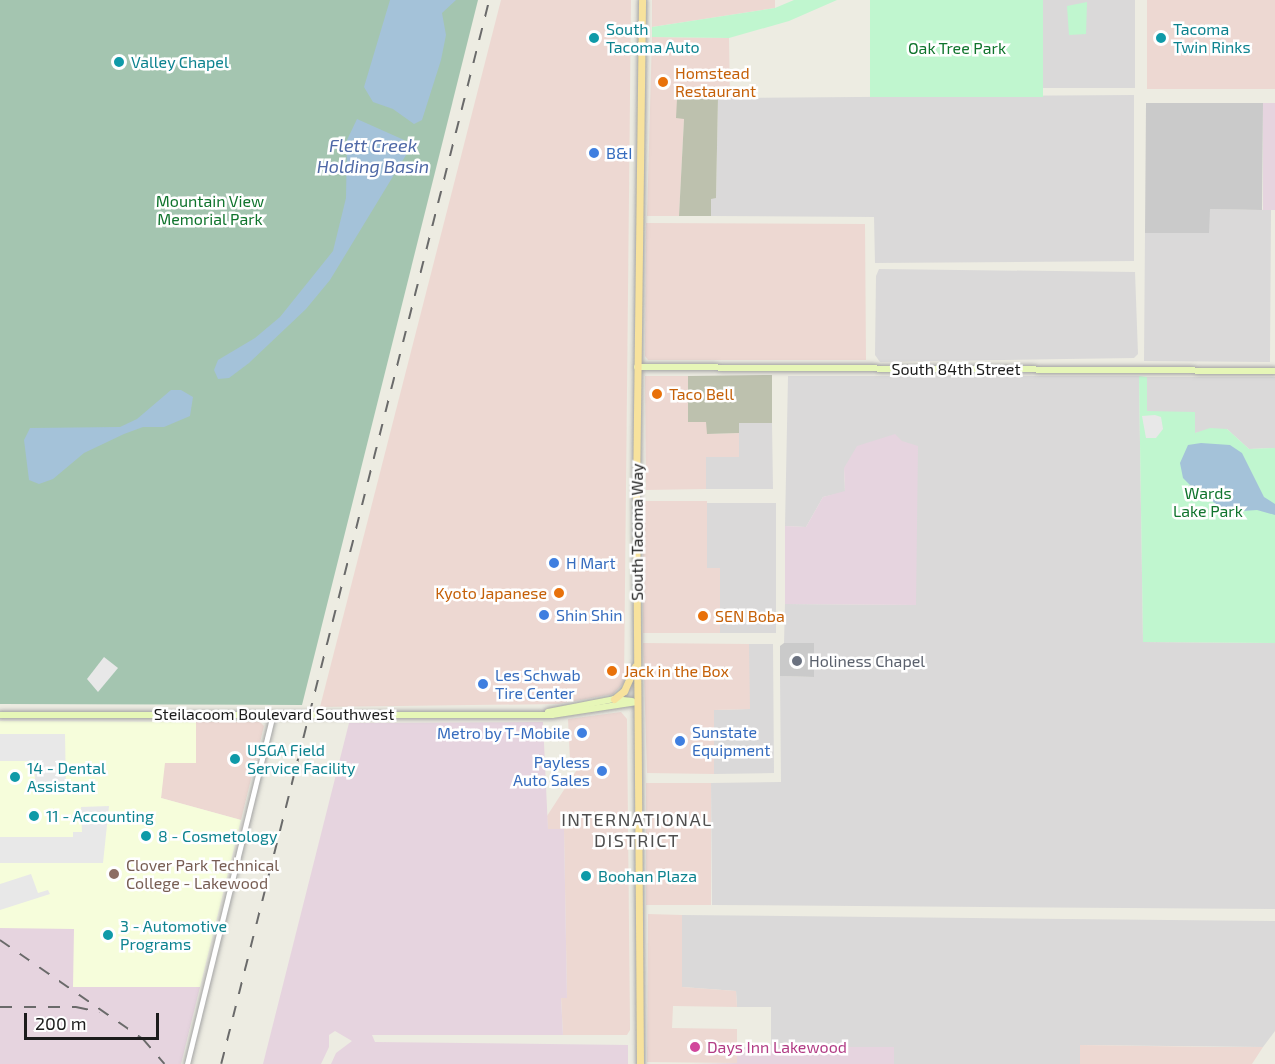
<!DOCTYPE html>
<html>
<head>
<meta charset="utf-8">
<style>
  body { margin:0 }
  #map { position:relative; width:1275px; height:1064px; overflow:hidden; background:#edece2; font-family:"Exo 2",sans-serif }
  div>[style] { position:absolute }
  .residential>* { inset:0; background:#dad9d9; transform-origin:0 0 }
  .commercial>* { inset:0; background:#edd8d2; transform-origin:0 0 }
  .industrial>* { inset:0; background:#e6d4df; transform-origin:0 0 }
  .education>* { inset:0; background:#f6fddb }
  .religious>* { inset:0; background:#cacaca }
  .construction>* { inset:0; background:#bdc1ae }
  .cemetery>* { inset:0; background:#a4c5b0 }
  .park>* { inset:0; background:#c0f6cf; transform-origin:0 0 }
  .parking>* { inset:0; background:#e8e8e8 }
  .water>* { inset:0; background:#a4c2d9 }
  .roads { filter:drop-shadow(0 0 2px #a3a3a3) drop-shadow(0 0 2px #a3a3a3) }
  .tertiary>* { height:5px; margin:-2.5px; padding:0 2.5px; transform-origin:2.5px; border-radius:2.5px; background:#fff }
  .secondary>* { height:6px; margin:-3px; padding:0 3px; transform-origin:3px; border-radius:3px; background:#e6f6b7 }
  .primary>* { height:7px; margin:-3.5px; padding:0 3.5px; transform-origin:3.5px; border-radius:3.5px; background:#f7e29d }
  .rail>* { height:1.5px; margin-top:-0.75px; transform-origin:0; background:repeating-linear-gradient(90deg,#6a6a6a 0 12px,transparent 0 24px) }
  .dots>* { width:16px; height:16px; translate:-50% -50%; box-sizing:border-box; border:3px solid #fff; border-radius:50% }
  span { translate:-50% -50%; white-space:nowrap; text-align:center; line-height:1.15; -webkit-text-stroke:5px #fff; paint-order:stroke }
  .culture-label { font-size:16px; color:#0d838f }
  .left { translate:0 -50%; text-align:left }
  .park-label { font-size:16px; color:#10742d }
  .food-label { font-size:16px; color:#c56008 }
  .right { translate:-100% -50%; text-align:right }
  .shop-label { font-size:16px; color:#366cbe }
  .street-label { font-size:16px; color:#1c1c1c }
  .worship-label { font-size:16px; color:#5b616d }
  .education-label { font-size:16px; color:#785e54 }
  .hotel-label { font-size:16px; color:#b23c85 }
  .water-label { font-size:18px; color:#4e68a6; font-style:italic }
  .neighbourhood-label { font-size:18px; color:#4f4f4f; letter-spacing:1.5px }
  .scale { position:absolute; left:24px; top:1013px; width:135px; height:27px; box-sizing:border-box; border:3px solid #1c1c1c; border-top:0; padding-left:8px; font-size:18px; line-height:21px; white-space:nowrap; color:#1c1c1c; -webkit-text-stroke:4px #fff; paint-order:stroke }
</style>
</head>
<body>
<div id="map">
  <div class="residential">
    <i style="left:1043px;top:0;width:92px;height:88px"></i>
    <i style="clip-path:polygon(1134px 95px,1134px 261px,875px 263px,874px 217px,711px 216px,711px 198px,716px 198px,718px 98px)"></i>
    <i style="clip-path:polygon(1209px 209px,1271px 210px,1270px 362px,1144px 361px,1145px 233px,1209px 233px)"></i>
    <i style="clip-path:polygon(879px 269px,1135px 272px,1138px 354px,1134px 358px,880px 362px,875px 355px,876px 276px)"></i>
    <i style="clip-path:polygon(788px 376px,1139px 376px,1143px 642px,1275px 643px,1275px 909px,712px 905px,711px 783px,781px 782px,780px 676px,813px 677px,814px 644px,784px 643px,785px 604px,916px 605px,844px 468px,845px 492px,823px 497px,806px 527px,785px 526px)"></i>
    <i style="clip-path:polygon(1147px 377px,1275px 377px,1275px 448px,1249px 449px,1227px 429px,1195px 433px,1194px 412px,1147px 412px)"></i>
    <i style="clip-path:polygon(739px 423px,772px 423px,773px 489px,706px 489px,706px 457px,739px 457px)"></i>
    <i style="clip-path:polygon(707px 503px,776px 503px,776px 633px,720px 633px,720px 569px,707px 568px)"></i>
    <i style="clip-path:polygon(749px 644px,773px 644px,774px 773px,714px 774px,714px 710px,749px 709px)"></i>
    <i style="clip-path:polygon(682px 915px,1275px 921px,1275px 1031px,1263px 1047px,1080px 1045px,1080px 1064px,894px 1064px,894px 1047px,771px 1047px,771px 1007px,737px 1007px,736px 991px,682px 987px)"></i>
  </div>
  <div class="commercial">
    <i style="clip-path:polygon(501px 0,631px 0,624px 683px,613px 694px,559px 704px,320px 707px)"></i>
    <i style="clip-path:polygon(652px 0,775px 0,775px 8px,652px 27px)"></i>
    <i style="left:1147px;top:0;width:128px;height:89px"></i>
    <i style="clip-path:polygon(652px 37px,729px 38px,730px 98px,677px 99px,684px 119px,679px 216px,647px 216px)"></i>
    <i style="clip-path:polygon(646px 223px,865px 224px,866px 360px,648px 360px,645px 356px)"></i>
    <i style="clip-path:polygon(645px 376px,688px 376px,688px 422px,707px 422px,707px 434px,739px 433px,739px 457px,706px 457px,706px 489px,646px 490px)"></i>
    <i style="clip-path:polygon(643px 501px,707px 501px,707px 568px,720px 568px,720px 633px,643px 633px)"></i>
    <i style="clip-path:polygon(643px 643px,749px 644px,750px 709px,714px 710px,714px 774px,647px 773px)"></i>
    <i style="clip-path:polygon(621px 712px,627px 719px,630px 1030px,627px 1035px,563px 1035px,561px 997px,567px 997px,564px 830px,548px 830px,547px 816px,582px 762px,570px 761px,568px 719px)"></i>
    <i style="clip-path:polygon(196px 722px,260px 722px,264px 726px,241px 820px,161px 798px,164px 763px,196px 763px)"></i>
    <i style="left:646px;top:783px;width:65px;height:122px"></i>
    <i style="clip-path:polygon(648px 914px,682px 915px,682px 987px,736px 991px,737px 1007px,673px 1006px,672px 1028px,737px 1029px,737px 1063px,647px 1062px)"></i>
    <i style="clip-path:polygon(1080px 1045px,1212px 1047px,1263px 1047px,1252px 1064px,1080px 1064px)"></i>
  </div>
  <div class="industrial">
    <i style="left:1263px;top:103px;width:12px;height:107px"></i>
    <i style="clip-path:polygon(895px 434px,902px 441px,918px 446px,916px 605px,785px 604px,785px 526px,806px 527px,823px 497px,845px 491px,844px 468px,857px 446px)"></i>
    <i style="clip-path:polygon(543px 722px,548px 829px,564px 829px,567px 998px,561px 998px,563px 1035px,372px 1035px,375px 1042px,628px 1045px,628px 1064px,331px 1064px,336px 1053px,352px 1041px,335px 1031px,329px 1035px,329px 1047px,321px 1064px,263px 1064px,349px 723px)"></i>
    <i style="clip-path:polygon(0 928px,74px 928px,74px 987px,200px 987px,181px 1064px,0 1064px)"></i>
    <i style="clip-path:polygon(737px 1047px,894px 1047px,894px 1064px,691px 1064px,737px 1063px)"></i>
  </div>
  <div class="education">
    <i style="clip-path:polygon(0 721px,196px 722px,196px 763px,165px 763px,161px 798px,241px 820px,200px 987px,73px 987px,74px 929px,0 928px)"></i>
  </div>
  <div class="religious">
    <i style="clip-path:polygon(1146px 103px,1263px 103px,1262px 210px,1210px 209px,1209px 233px,1145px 233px)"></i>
    <i style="clip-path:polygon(784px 643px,814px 643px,814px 677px,780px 676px,780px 646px)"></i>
  </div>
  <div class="construction">
    <i style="clip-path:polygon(718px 98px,716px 198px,711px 199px,711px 216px,679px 216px,684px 119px,676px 118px,677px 99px)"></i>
    <i style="clip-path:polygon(772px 375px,772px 423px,739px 423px,739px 433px,707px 434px,706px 422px,688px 422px,688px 376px)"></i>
  </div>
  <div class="cemetery">
    <i style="clip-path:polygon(0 0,478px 0,302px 705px,0 704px)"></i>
  </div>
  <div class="park">
    <i style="clip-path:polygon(794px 0,837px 0,789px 21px,729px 38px,652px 37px,652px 27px,775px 8px)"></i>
    <i style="left:870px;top:0;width:173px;height:97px"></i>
    <i style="clip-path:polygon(1087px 2px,1086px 34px,1069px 35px,1067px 6px)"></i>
    <i style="clip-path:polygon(1139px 376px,1147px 377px,1147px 411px,1195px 412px,1195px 433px,1210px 428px,1227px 429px,1249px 449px,1275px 448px,1275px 643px,1143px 642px)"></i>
  </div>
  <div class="parking">
    <i style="clip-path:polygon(1155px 415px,1161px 417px,1163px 429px,1156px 438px,1146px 438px,1142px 416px)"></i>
    <i style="clip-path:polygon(104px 657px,118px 668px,98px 692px,87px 679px)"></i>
    <i style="clip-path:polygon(0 734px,65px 734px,66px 790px,35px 791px,35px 761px,0 761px)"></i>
    <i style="clip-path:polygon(109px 806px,103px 863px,0 863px,0 837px,73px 837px,73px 832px,82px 832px,81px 807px)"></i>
    <i style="clip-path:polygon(31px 874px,38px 893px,48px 890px,50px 894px,0 910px,0 884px)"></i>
  </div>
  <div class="water">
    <i style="clip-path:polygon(390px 0,456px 0,442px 13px,446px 35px,441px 60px,422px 120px,414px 124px,393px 109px,373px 102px,364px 87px)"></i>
    <i style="clip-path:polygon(357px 119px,404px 140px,406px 155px,330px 280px,306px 309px,249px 363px,229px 378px,218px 379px,214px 370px,218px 360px,255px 338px,280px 317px,333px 251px,346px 198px,347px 140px)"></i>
    <i style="clip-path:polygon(171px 390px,181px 390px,193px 397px,190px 416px,164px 427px,143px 427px,124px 434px,84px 453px,53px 479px,39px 484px,29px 480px,24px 440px,30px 428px,120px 427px,137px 419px)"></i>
    <i style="clip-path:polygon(1201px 443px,1230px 445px,1242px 453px,1264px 497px,1275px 504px,1275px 515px,1257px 510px,1228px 512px,1194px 489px,1183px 478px,1180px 463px,1188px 445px)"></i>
  </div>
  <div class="roads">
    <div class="tertiary">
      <i style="left:187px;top:1064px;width:360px;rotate:-76.2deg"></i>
    </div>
    <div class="secondary">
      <i style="left:637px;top:367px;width:638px;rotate:0.36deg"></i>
      <i style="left:548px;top:712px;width:67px;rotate:-11.1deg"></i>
      <i style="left:614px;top:699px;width:18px;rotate:6deg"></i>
      <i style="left:0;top:715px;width:552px"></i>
      <i style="left:552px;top:715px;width:86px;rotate:-8.7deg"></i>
    </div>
    <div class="primary">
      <i style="left:614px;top:699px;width:13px;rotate:-39deg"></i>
      <i style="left:624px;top:691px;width:27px;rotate:-66deg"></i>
      <i style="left:640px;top:1064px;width:568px;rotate:-90.4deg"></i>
      <i style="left:636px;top:496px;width:496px;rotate:-89.3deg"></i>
    </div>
  </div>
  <div class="rail">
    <i style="left:0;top:940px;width:174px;rotate:34.7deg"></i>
    <i style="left:143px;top:1039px;width:33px;rotate:49deg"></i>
    <i style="left:0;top:1007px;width:76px"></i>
    <i style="left:76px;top:1007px;width:24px;rotate:12deg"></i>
    <i style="left:221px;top:1064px;width:1097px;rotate:-75.86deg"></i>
  </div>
  <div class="dots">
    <i style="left:594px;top:38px;background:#0f9aa8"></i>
    <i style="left:1161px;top:38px;background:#0f9aa8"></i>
    <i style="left:119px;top:62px;background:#0f9aa8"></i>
    <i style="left:663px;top:82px;background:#e8710a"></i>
    <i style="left:594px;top:153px;background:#3f7fe0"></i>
    <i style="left:657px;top:394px;background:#e8710a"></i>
    <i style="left:554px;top:563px;background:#3f7fe0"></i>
    <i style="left:559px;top:593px;background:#e8710a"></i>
    <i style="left:544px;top:615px;background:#3f7fe0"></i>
    <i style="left:703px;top:616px;background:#e8710a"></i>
    <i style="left:797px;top:661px;background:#6b7280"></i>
    <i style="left:612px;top:671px;background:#e8710a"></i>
    <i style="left:483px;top:684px;background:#3f7fe0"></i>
    <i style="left:582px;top:733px;background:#3f7fe0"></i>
    <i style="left:680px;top:741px;background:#3f7fe0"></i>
    <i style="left:235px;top:759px;background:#0f9aa8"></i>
    <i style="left:602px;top:771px;background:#3f7fe0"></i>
    <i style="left:15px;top:777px;background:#0f9aa8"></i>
    <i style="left:34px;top:816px;background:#0f9aa8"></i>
    <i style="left:146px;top:836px;background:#0f9aa8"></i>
    <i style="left:114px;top:874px;background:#8d6e63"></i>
    <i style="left:586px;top:876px;background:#0f9aa8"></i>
    <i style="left:108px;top:935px;background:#0f9aa8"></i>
    <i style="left:695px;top:1047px;background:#d1479c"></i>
  </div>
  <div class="culture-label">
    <span class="left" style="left:606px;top:38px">South<br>Tacoma Auto</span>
    <span class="left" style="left:1173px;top:38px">Tacoma<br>Twin Rinks</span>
    <span class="left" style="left:131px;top:62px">Valley Chapel</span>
    <span class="left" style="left:247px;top:759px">USGA Field<br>Service Facility</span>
    <span class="left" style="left:27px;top:777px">14 - Dental<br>Assistant</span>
    <span class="left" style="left:46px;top:816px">11 - Accounting</span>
    <span class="left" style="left:158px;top:836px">8 - Cosmetology</span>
    <span class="left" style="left:598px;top:876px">Boohan Plaza</span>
    <span class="left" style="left:120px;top:935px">3 - Automotive<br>Programs</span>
  </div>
  <div class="park-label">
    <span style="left:957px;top:48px">Oak Tree Park</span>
    <span style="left:210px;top:210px">Mountain View<br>Memorial Park</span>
    <span style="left:1208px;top:502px">Wards<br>Lake Park</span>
  </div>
  <div class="food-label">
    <span class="left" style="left:675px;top:82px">Homstead<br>Restaurant</span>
    <span class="left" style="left:669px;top:394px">Taco Bell</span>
    <span class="right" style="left:547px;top:593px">Kyoto Japanese</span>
    <span class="left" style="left:715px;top:616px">SEN Boba</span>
    <span class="left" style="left:624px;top:671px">Jack in the Box</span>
  </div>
  <div class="shop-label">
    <span class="left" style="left:606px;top:153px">B&amp;I</span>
    <span class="left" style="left:566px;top:563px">H Mart</span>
    <span class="left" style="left:556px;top:615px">Shin Shin</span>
    <span class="left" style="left:495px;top:684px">Les Schwab<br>Tire Center</span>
    <span class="left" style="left:692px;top:741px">Sunstate<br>Equipment</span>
    <span class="right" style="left:570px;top:733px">Metro by T-Mobile</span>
    <span class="right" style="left:590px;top:771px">Payless<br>Auto Sales</span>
  </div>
  <div class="street-label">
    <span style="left:956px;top:369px">South 84th Street</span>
    <span style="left:637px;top:532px;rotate:-90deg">South Tacoma Way</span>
    <span style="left:274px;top:714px">Steilacoom Boulevard Southwest</span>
  </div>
  <div class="worship-label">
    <span class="left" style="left:809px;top:661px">Holiness Chapel</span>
  </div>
  <div class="education-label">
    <span class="left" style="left:126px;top:874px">Clover Park Technical<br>College - Lakewood</span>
  </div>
  <div class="hotel-label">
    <span class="left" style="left:707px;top:1047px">Days Inn Lakewood</span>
  </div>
  <div class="water-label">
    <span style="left:373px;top:156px">Flett Creek<br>Holding Basin</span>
  </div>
  <div class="neighbourhood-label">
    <span style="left:637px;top:830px">INTERNATIONAL<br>DISTRICT</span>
  </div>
  <div class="scale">200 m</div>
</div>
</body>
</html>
